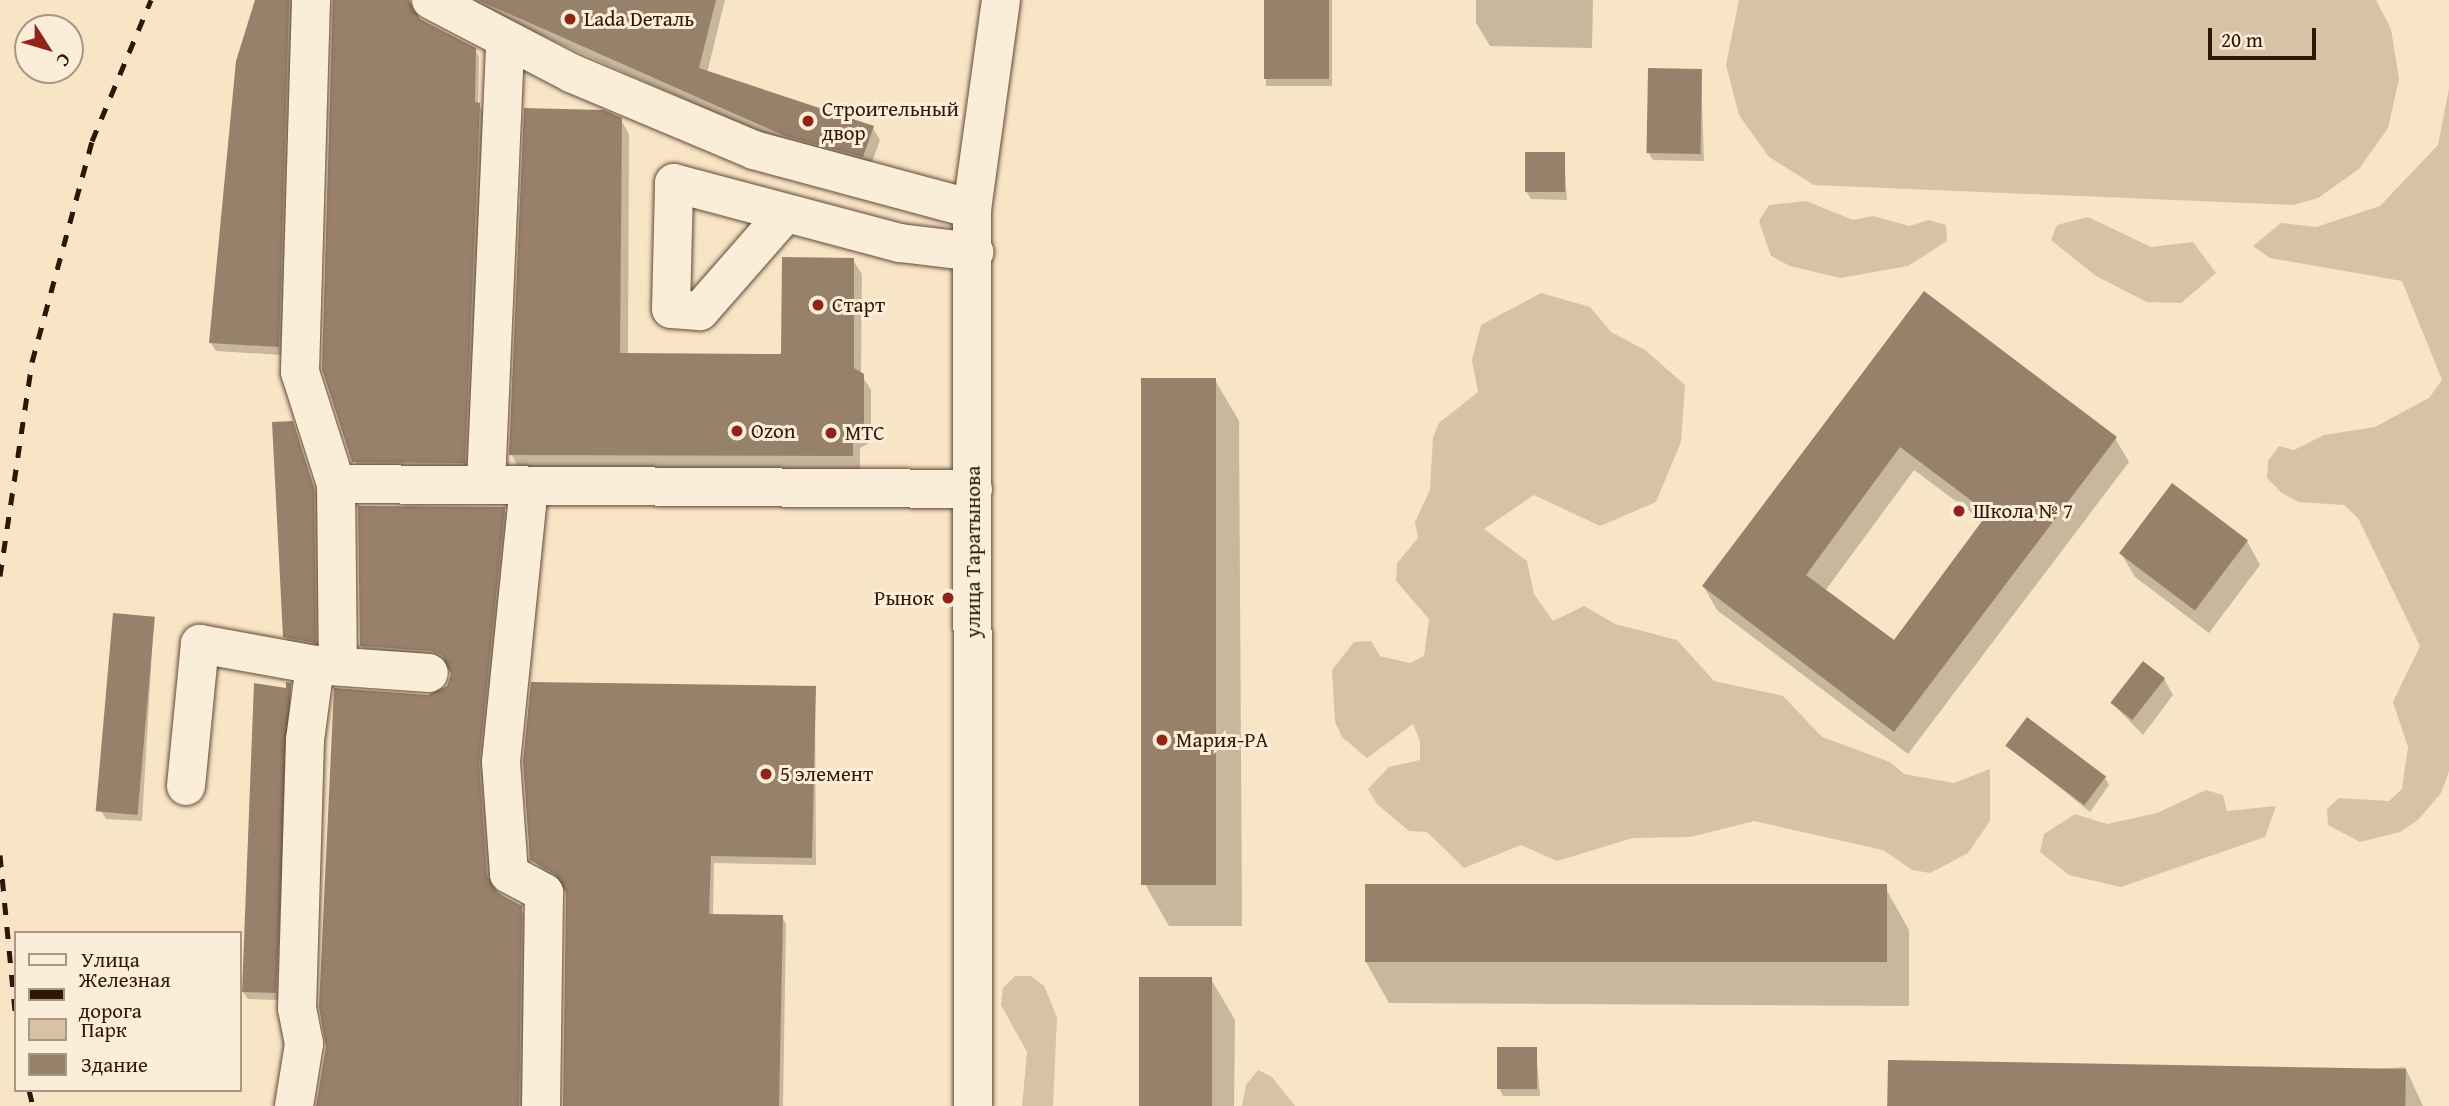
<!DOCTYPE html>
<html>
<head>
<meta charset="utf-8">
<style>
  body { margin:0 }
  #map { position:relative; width:2449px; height:1106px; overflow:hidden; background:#f8e5c5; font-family:"Gentium Book Plus",serif }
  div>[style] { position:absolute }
  .green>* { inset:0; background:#d6c2a5 }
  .shadow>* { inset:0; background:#0003; transform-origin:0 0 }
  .building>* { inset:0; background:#98816b; transform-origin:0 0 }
  .roads { filter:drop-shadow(0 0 2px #624938) drop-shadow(0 0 2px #624938) }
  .minor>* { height:38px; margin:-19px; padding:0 19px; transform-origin:19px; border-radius:19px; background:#faeed9 }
  .rail>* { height:5px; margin-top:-2.5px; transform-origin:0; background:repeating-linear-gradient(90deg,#301509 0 12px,transparent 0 24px) }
  .dots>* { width:19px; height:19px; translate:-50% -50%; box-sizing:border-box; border:4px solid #faeed9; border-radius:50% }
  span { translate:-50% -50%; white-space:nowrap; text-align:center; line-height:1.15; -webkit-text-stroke:6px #faeed9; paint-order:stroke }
  .poi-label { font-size:21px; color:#301509 }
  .left { translate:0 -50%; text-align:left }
  .right { translate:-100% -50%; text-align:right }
  .street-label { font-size:21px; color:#301509 }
  .legend { position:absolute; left:14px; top:931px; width:228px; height:161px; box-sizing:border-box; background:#faeed9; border:2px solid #a99786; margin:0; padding:9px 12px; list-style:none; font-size:21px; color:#301509 }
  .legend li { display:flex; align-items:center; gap:14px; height:35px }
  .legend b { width:35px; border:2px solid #a99786 }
  .north { position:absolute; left:14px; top:14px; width:70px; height:70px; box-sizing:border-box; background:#faeed9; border:2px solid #a99786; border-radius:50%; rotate:127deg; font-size:19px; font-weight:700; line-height:28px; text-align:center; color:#301509 }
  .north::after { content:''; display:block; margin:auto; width:24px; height:32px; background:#8f2418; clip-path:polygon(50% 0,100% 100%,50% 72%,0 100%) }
  .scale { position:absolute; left:2208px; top:28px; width:108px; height:32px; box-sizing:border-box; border:4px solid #301509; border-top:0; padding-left:9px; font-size:21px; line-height:24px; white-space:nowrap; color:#301509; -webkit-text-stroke:5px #faeed9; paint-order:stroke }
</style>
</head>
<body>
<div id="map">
  <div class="green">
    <i style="clip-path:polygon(1739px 0,2376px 0,2391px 29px,2399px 79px,2388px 128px,2359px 169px,2318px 198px,2293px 205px,1814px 185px,1769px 157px,1739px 115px,1726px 65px)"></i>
    <i style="clip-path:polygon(2449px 88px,2449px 771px,2441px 793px,2418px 820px,2400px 832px,2360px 842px,2328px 825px,2327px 809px,2339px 798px,2389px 801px,2402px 789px,2408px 747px,2393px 702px,2420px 646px,2358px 518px,2344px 505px,2299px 502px,2282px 493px,2267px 478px,2268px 461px,2279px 446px,2294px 450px,2324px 435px,2375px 427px,2429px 398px,2442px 380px,2402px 281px,2270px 258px,2253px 246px,2281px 223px,2316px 227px,2380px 206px,2438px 145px)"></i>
    <i style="clip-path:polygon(1806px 201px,1853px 220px,1873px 216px,1909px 226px,1929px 220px,1946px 225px,1947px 241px,1908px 266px,1840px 278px,1790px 266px,1771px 256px,1759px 221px,1769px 205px)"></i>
    <i style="clip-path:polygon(2088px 217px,2151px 247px,2193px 242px,2216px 273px,2181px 303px,2147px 302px,2096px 276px,2051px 240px,2057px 225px)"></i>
    <i style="clip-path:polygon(1541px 293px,1590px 307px,1611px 332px,1645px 350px,1685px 385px,1681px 442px,1656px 502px,1600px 526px,1534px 495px,1484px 529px,1527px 561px,1534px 594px,1553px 621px,1584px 606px,1615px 624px,1677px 640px,1714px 681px,1783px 696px,1822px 737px,1890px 762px,1904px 774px,1954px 783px,1990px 769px,1990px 821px,1968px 853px,1930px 873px,1912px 870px,1883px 850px,1754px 821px,1690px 837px,1633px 838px,1557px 861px,1521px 845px,1464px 868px,1427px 832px,1409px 831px,1377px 804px,1368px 789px,1389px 767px,1420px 760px,1420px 741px,1413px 724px,1367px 758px,1342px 737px,1335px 722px,1332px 670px,1354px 642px,1371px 641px,1380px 656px,1410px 663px,1424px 656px,1429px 619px,1396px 581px,1397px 563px,1418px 538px,1415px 522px,1430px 490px,1433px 437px,1439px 423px,1478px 392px,1472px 360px,1481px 325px)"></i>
    <i style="clip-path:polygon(2206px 790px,2223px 795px,2227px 811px,2276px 806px,2265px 837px,2121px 887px,2069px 875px,2040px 852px,2044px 834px,2075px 814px,2107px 824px,2157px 813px)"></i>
    <i style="clip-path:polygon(1015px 976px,1031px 976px,1044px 986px,1057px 1017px,1053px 1106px,1022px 1106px,1027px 1052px,1001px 1005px,1003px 988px)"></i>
    <i style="clip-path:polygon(1258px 1070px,1272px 1077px,1295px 1106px,1242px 1106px,1246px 1085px)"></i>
  </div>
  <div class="shadow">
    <i style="clip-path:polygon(257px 0,296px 0,283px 355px,216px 351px,211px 343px)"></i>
    <i style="clip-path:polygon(332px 0,395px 0,395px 27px,475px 49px,479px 57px,478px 105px,484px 112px,468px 470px,358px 469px,324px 369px)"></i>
    <i style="clip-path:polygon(475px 0,725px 0,707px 73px,873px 128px,880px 140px,870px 168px,794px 148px,480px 8px)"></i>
    <i style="left:1266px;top:0;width:66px;height:86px"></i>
    <i style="clip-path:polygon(1476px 0,1593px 0,1592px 48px,1490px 46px,1476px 23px)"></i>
    <i style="clip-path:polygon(1701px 71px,1704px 161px,1653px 160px,1648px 152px)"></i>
    <i style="clip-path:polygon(621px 120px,629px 134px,628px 354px,782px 355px,853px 260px,862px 274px,861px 374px,871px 390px,871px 442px,860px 448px,860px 470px,519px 468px,511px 454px)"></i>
    <i style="clip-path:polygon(1564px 154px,1567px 200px,1531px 199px,1526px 191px)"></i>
    <i style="clip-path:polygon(evenodd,1924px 294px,2115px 438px,2129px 462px,1908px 754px,1717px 610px,1704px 587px,1924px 294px,1914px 470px,1984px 522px,1894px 642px,1825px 591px,1914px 470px)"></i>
    <i style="clip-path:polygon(1215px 380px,1239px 421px,1242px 926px,1169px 926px,1146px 886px)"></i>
    <i style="clip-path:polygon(292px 423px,318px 497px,319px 650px,289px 644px,285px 636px)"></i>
    <i style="clip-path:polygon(504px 509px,508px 516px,483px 772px,491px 885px,525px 915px,523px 1106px,317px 1106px,429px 697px,448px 687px,453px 674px,437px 658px,366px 653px,361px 646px)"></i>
    <i style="clip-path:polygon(2247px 541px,2260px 565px,2209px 633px,2135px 577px,2121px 553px)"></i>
    <i style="clip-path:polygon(154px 618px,142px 821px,106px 819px,101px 811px)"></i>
    <i style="clip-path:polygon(2164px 679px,2173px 695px,2143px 735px,2113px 704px)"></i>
    <i style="clip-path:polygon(290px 686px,279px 1000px,248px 999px,243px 992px)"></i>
    <i style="clip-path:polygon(815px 688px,816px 865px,714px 863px,713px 915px,782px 917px,786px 924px,783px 1106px,565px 1106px,568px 893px,532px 860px)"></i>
    <i style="clip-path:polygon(2008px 746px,2105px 778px,2109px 785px,2090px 812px)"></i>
    <i style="clip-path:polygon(1886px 889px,1909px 930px,1909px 1006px,1389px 1003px,1366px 962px)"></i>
    <i style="clip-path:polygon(1211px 979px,1235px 1020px,1234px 1106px,1140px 1106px)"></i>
    <i style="clip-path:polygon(1536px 1048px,1540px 1096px,1503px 1096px,1499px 1088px)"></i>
    <i style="clip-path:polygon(2405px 1067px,2423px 1106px,1889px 1106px)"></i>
  </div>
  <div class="building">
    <i style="clip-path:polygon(255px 0,289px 0,279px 347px,209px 343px,236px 61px)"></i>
    <i style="clip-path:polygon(333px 0,409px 0,420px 19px,476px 48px,475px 102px,480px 103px,465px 463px,352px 462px,322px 369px)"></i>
    <i style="clip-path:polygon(478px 0,716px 0,699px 68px,874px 126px,863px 157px,785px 136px)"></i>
    <i style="left:1264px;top:0;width:65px;height:79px"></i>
    <i style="left:1648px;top:68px;width:54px;height:85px;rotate:1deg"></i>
    <i style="clip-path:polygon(524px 108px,604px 110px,622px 118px,620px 353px,781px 354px,782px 257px,854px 258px,854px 368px,864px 374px,864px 427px,853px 434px,853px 456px,509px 455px)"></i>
    <i style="left:1525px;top:152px;width:40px;height:40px"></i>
    <i style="clip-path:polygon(evenodd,1924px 291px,2117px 437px,1894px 732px,1702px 586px,1924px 291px,1900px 447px,1988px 513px,1894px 640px,1806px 575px,1900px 447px)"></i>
    <i style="left:1216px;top:378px;width:507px;height:75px;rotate:90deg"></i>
    <i style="clip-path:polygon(293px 421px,314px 488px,316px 643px,283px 637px,272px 422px)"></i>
    <i style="left:2172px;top:483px;width:95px;height:88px;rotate:37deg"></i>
    <i style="clip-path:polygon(358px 506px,505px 507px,479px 763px,487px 876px,498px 893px,522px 906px,519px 1106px,316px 1106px,326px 1047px,319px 1007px,334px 688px,428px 695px,447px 686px,451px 674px,442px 655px,431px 651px,360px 646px)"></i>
    <i style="left:113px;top:613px;width:42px;height:199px;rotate:5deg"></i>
    <i style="left:2143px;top:661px;width:28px;height:53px;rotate:38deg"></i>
    <i style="clip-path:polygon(286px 682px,291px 683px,276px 993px,242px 992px,254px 683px,286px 688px)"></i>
    <i style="clip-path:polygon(531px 682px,816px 686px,812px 858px,711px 856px,709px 914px,783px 915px,779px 1106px,563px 1106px,566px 893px,555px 874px,530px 860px,523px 762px)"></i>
    <i style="left:2027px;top:717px;width:99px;height:36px;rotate:37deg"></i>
    <i style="left:1365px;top:884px;width:522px;height:78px"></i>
    <i style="left:1139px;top:977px;width:73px;height:129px"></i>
    <i style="left:1497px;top:1047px;width:40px;height:42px"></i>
    <i style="left:1888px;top:1060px;width:518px;height:46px;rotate:1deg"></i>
  </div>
  <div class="roads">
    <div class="minor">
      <i style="left:311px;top:0;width:372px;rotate:91.7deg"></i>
      <i style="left:300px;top:372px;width:118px;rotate:72.2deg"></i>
      <i style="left:336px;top:484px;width:181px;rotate:89.4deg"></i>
      <i style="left:431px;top:0;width:158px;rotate:27.5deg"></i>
      <i style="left:571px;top:73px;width:199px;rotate:22.8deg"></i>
      <i style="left:754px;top:150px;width:226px;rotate:15.1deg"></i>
      <i style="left:784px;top:215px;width:128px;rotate:131.2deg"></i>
      <i style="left:700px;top:311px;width:29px;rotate:-176deg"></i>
      <i style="left:671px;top:309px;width:126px;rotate:-88.6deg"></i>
      <i style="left:674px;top:183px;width:234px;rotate:14.9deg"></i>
      <i style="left:900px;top:243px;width:75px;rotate:6.9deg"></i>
      <i style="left:486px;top:483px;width:444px;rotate:-87.5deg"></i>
      <i style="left:336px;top:484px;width:637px;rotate:0.45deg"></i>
      <i style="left:529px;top:486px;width:277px;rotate:95.8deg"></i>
      <i style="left:501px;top:762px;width:112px;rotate:85.9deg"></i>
      <i style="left:509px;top:874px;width:40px;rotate:28deg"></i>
      <i style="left:544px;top:893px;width:213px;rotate:90.8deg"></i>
      <i style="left:186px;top:786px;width:143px;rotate:-84.4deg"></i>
      <i style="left:200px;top:644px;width:117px;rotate:10.3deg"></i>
      <i style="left:315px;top:665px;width:114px;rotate:4deg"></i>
      <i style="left:294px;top:1106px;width:63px;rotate:-80.8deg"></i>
      <i style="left:304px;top:1044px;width:36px;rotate:-101deg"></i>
      <i style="left:297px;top:1009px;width:269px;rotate:-88.3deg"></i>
      <i style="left:305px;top:740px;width:76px;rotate:-82.4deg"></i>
      <i style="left:973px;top:1106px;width:897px;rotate:-90.06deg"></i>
      <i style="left:972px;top:209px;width:211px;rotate:-82.1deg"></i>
    </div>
  </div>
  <div class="rail">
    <i style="left:0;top:576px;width:216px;rotate:-81.5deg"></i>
    <i style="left:32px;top:362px;width:229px;rotate:-74.8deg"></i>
    <i style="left:92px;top:141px;width:153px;rotate:-67.3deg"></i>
    <i style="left:0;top:855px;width:166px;rotate:84.5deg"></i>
    <i style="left:29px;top:1090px;width:16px;rotate:76deg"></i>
  </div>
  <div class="dots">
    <i style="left:570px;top:19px;background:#8f2418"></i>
    <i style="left:808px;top:121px;background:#8f2418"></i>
    <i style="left:818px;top:305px;background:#8f2418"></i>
    <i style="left:737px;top:431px;background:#8f2418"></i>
    <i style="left:831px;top:433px;background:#8f2418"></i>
    <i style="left:1959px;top:511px;background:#8f2418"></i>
    <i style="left:948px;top:598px;background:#8f2418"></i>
    <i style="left:1162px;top:740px;background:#8f2418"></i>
    <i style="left:766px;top:774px;background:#8f2418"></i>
  </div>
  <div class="poi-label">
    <span class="left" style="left:584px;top:19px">Lada Dеталь</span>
    <span class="left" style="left:822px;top:121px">Строительный<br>двор</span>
    <span class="left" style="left:832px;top:305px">Старт</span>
    <span class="left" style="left:751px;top:431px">Ozon</span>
    <span class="left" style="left:845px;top:433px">МТС</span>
    <span class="left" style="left:1973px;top:511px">Школа № 7</span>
    <span class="right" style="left:934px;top:598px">Рынок</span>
    <span class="left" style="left:1176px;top:740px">Мария-РА</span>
    <span class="left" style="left:780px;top:774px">5 элемент</span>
  </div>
  <div class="street-label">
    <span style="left:973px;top:552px;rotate:-90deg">улица Таратынова</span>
  </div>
  <ul class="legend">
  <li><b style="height:9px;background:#faeed9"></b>Улица</li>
  <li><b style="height:9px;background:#301509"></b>Железная дорога</li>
  <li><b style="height:19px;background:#d6c2a5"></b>Парк</li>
  <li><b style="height:19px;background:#98816b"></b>Здание</li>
  </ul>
  <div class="north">С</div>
  <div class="scale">20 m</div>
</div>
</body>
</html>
